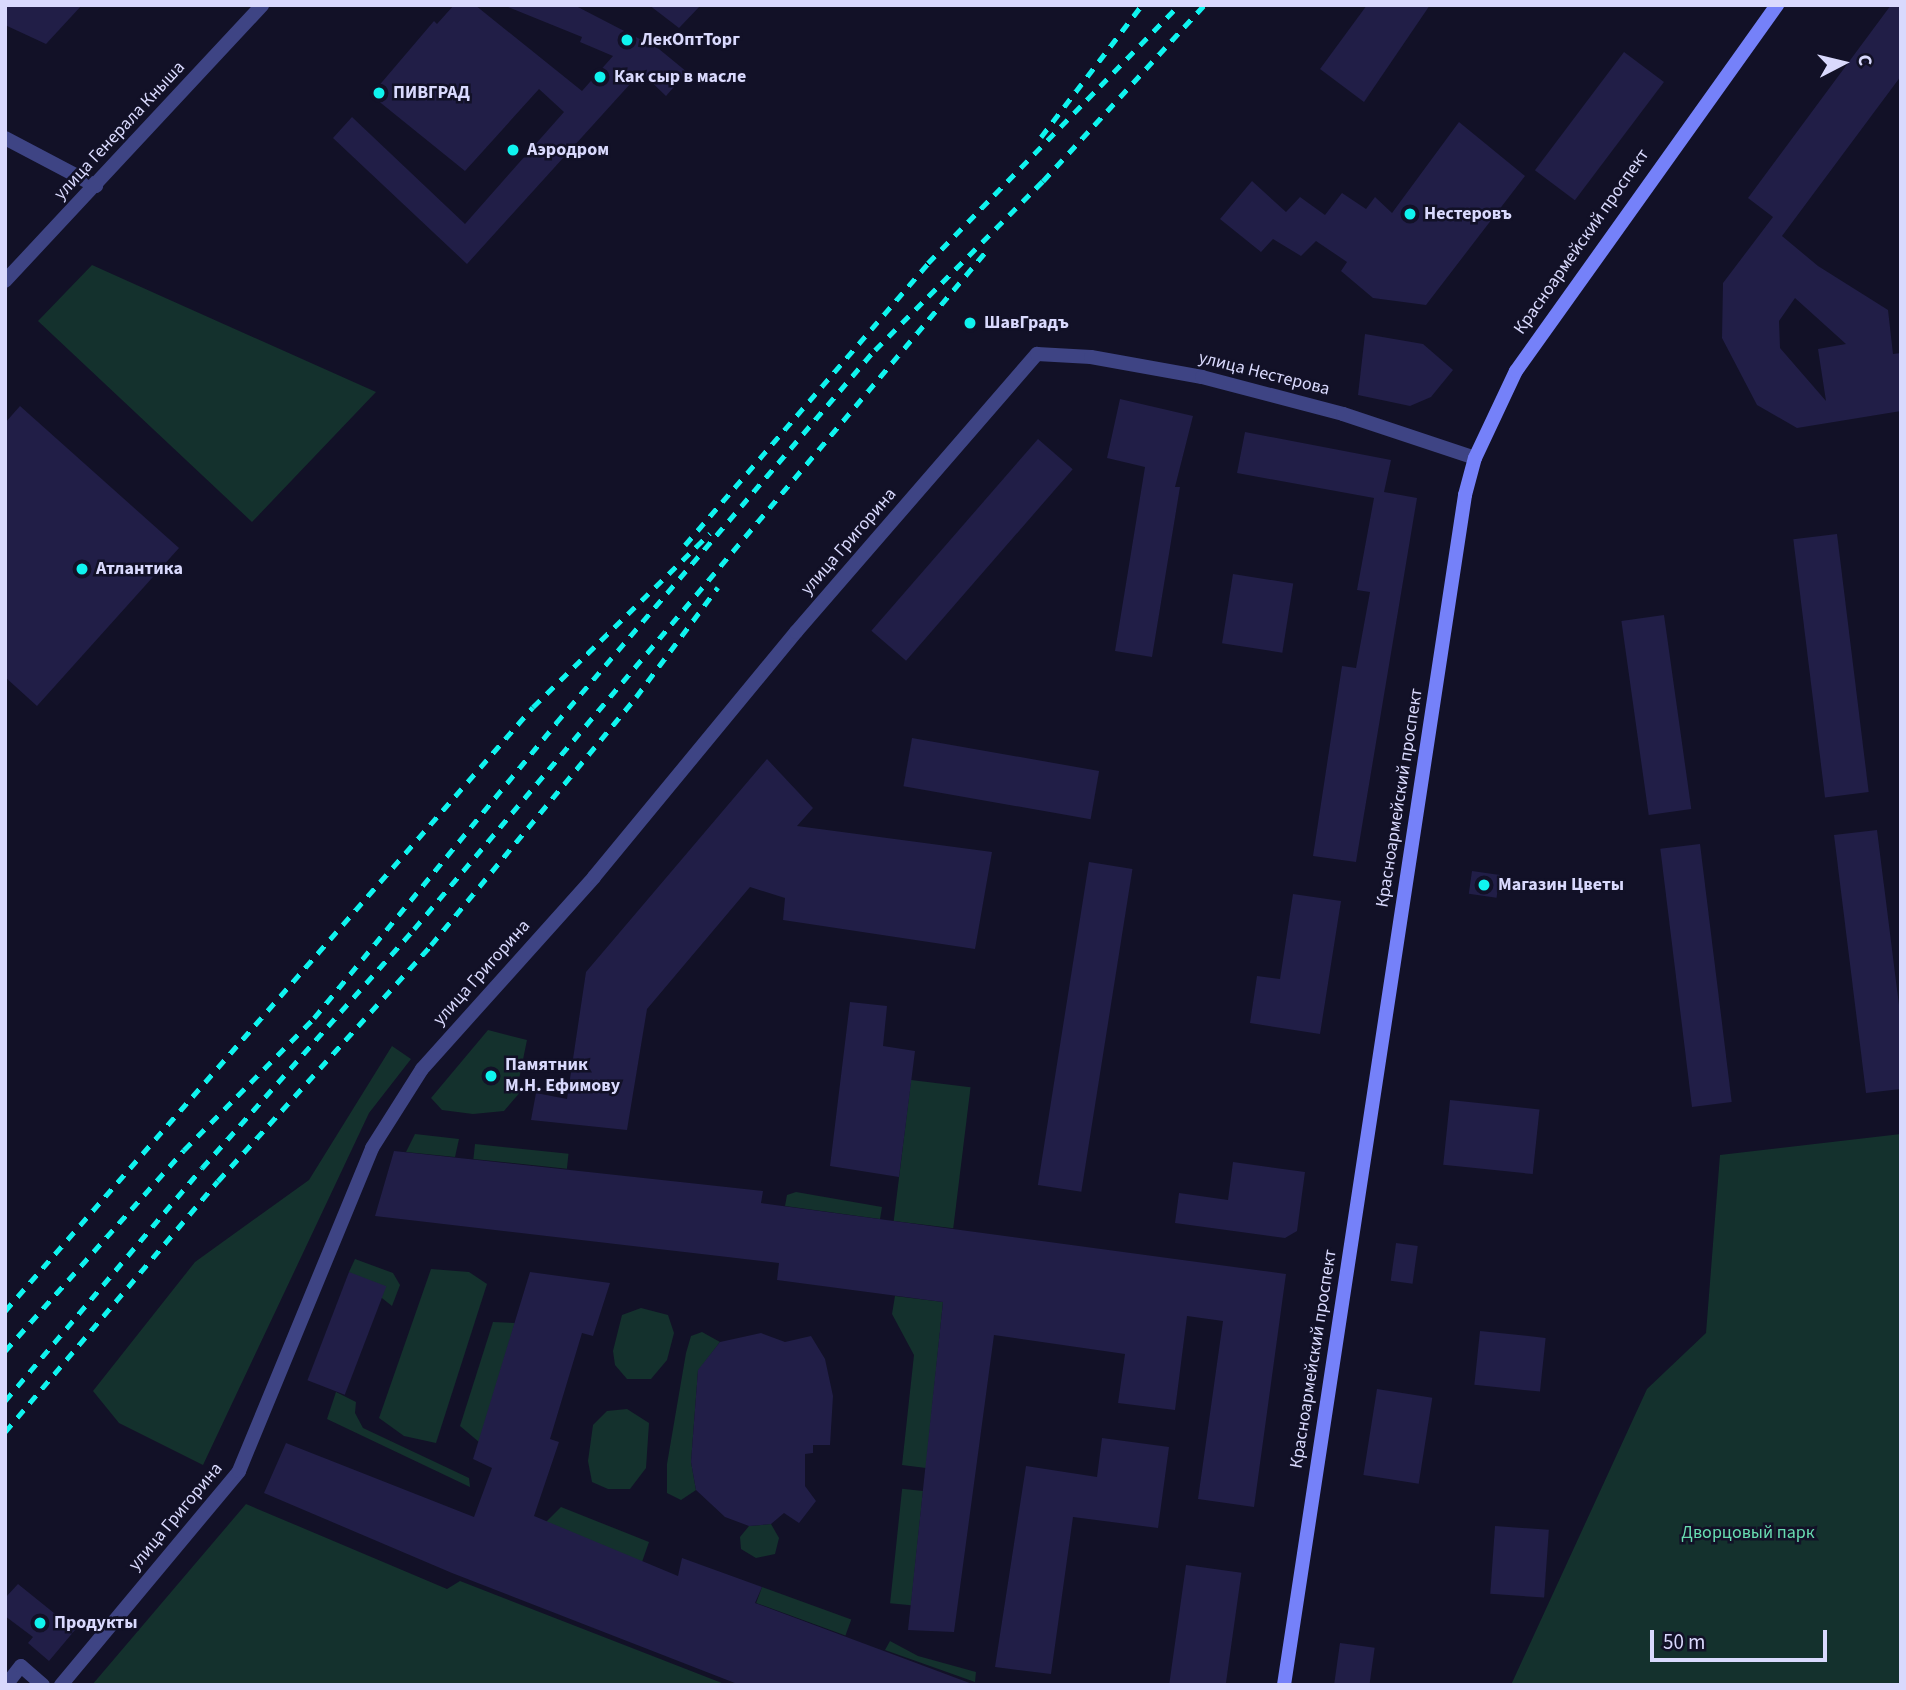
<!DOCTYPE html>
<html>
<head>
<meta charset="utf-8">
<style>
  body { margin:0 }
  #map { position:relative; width:1906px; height:1690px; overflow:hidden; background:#121127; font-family:"Source Sans 3",sans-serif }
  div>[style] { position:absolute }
  .green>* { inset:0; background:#14312d; transform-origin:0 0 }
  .building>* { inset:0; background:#211e47; transform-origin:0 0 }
  .minor>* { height:14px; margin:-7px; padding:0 7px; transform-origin:7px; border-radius:7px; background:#3e4484 }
  .tertiary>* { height:14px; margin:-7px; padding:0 7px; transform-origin:7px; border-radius:7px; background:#3e4484 }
  .secondary>* { height:14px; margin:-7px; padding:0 7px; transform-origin:7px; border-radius:7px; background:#7581f9 }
  .rail>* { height:5px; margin-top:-2.5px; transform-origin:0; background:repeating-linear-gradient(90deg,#0ff4ef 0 10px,transparent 0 19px) }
  .dots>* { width:19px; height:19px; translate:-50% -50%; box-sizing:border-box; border:4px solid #121127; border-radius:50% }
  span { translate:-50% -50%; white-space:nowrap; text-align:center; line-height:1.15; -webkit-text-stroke:5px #121127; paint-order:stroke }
  .poi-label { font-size:18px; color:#d9d9fd; font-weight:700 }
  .left { translate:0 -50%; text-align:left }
  .street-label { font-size:18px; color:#d9d9fd }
  .park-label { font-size:18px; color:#67dbb0 }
  .frame { position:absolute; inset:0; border:7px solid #d9d9fd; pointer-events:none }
  .north { position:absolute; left:1808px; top:28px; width:70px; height:70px; -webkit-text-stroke:5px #121127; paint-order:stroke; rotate:83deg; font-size:19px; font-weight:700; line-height:28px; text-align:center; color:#d9d9fd }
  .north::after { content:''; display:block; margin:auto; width:24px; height:32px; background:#d9d9fd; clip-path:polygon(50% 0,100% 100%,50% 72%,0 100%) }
  .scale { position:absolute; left:1650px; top:1630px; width:177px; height:32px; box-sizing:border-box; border:4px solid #d9d9fd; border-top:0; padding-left:9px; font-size:21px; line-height:24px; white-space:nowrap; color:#d9d9fd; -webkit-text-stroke:5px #121127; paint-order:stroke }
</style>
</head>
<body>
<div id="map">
  <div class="green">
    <i style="clip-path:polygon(92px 265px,161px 296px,376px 392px,252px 522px,38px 321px)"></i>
    <i style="clip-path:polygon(488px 1030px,527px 1040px,517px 1089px,522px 1090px,504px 1111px,473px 1114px,442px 1110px,431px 1098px)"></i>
    <i style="clip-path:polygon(392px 1046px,411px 1059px,369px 1113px,203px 1465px,119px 1423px,93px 1391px,195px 1262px,309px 1180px)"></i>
    <i style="left:911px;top:1080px;width:60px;height:142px;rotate:7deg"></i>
    <i style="clip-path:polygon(415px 1134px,459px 1139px,455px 1157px,406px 1152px)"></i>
    <i style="clip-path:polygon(1901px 1134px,1901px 1685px,1511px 1685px,1647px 1389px,1706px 1333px,1720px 1155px)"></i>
    <i style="left:475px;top:1144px;width:94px;height:15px;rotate:6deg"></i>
    <i style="clip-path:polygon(796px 1192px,882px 1207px,880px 1219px,785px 1206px,787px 1195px)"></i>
    <i style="clip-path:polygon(355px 1259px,393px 1273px,400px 1285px,392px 1306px,349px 1272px)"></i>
    <i style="clip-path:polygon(431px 1269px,469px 1272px,487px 1284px,436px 1443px,404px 1436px,379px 1418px)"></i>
    <i style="clip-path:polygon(895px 1296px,943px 1302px,926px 1468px,902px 1465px,914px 1355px,892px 1314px)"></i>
    <i style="clip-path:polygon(641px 1308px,668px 1315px,674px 1333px,667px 1360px,651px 1379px,627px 1379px,615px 1365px,613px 1351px,622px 1315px)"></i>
    <i style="clip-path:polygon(493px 1322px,515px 1323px,479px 1442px,460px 1426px)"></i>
    <i style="clip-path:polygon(702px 1332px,720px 1342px,698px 1371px,691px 1462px,696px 1490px,681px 1500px,667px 1493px,667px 1464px,686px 1353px,691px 1336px)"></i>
    <i style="clip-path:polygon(336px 1392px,356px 1402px,355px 1413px,363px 1428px,469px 1478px,470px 1487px,327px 1419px)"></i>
    <i style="clip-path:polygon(627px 1409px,649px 1423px,646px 1468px,630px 1489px,608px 1489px,592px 1482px,588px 1461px,593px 1425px,607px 1411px)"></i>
    <i style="left:923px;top:1491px;width:115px;height:21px;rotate:96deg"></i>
    <i style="clip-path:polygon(246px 1504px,447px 1589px,460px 1581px,727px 1685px,92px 1685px)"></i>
    <i style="clip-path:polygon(561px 1507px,649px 1542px,642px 1562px,546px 1522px)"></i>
    <i style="clip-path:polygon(771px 1524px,779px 1538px,775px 1554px,756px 1558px,741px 1549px,740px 1537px,749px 1526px)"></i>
    <i style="left:762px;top:1587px;width:95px;height:17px;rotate:20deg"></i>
    <i style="clip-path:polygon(890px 1641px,918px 1656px,976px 1672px,975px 1682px,885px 1650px)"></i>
  </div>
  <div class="building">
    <i style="clip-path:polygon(5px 5px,82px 5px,46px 44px,5px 25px)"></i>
    <i style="clip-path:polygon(454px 5px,475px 5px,582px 91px,613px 56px,580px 42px,582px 37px,503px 5px,574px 5px,659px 49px,687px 72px,666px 96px,641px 72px,467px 264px,333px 138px,352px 117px,465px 224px,564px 112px,539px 89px,465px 171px,371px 95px,434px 21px,437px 24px)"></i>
    <i style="clip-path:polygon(649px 5px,701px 5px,679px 28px)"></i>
    <i style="clip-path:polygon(1367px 5px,1430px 5px,1364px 102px,1320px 69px)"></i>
    <i style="clip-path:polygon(evenodd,1891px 5px,1901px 5px,1901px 76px,1782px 236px,1818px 266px,1888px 310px,1893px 354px,1901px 353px,1901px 411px,1797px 428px,1757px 405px,1722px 338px,1723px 283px,1773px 217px,1748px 198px,1891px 5px,1795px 298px,1846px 344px,1818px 349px,1826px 401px,1780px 348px,1779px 321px,1795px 298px)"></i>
    <i style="left:1624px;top:52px;width:50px;height:148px;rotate:37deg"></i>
    <i style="clip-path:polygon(1459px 122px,1525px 176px,1426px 305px,1373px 298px,1341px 271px,1347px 262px,1316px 241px,1301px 256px,1273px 239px,1261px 252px,1220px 219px,1252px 181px,1286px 212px,1300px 197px,1325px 215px,1342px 193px,1366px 209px,1375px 197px,1392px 213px)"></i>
    <i style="clip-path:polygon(1365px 334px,1423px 344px,1453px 370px,1431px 397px,1410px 406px,1358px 395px)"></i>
    <i style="clip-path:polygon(1120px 399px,1193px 416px,1175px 487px,1180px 487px,1152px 657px,1115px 651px,1145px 467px,1107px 458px)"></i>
    <i style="clip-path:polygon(20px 406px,179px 548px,37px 706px,5px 677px,5px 423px)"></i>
    <i style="clip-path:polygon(1245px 432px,1391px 460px,1384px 492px,1417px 498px,1356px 862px,1313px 856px,1342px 666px,1356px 668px,1370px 592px,1357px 590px,1374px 498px,1237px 473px)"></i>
    <i style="left:1038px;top:439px;width:46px;height:254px;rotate:41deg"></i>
    <i style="left:1837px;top:534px;width:260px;height:44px;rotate:83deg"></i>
    <i style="left:1233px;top:574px;width:61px;height:70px;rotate:9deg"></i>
    <i style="left:1664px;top:615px;width:196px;height:43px;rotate:82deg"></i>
    <i style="left:912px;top:738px;width:190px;height:49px;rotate:10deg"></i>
    <i style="clip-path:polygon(767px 759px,813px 808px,797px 826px,992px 852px,975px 949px,783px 920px,785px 898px,750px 887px,647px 1009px,627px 1130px,531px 1120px,536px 1093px,567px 1099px,586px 972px)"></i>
    <i style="clip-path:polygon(1877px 830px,1901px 1021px,1901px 1089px,1866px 1093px,1834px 835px)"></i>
    <i style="left:1700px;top:844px;width:260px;height:40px;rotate:83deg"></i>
    <i style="left:1089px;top:862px;width:44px;height:327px;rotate:9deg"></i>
    <i style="left:1472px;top:871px;width:28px;height:23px;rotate:8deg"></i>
    <i style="clip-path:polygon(1293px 894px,1341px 901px,1320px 1034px,1250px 1023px,1257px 976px,1280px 979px)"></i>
    <i style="clip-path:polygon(850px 1002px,887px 1006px,883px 1046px,915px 1051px,899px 1177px,830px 1166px)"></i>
    <i style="left:1450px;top:1100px;width:90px;height:65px;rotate:6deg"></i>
    <i style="clip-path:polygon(394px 1151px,763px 1191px,761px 1203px,1286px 1274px,1254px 1507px,1198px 1499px,1223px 1321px,1187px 1316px,1175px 1410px,1118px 1403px,1125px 1354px,994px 1335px,954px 1632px,908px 1630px,943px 1302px,777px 1280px,779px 1263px,375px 1216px)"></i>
    <i style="clip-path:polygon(1233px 1162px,1305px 1172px,1297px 1231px,1285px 1238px,1175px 1223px,1179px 1193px,1228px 1200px)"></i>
    <i style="left:1396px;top:1243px;width:22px;height:38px;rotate:8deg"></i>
    <i style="left:349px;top:1272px;width:40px;height:116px;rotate:21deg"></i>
    <i style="clip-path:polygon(530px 1272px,610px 1283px,593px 1336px,582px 1333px,550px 1439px,559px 1442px,534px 1516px,678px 1576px,682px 1558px,762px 1587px,755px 1603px,975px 1685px,740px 1685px,452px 1573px,264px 1493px,286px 1443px,474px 1517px,492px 1468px,473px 1459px)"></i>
    <i style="left:1480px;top:1331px;width:66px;height:54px;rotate:6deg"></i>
    <i style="clip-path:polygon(761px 1333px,785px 1342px,811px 1336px,825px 1359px,833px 1396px,830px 1445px,813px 1445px,813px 1453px,805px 1454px,805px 1486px,816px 1501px,799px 1523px,784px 1513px,771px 1524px,749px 1526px,725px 1517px,696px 1490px,691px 1462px,698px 1370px,720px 1342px)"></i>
    <i style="left:1377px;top:1389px;width:56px;height:87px;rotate:9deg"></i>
    <i style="clip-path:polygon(1102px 1438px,1169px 1447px,1158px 1528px,1073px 1517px,1051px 1674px,995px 1667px,1026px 1466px,1097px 1477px)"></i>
    <i style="left:1495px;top:1526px;width:54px;height:68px;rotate:4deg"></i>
    <i style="left:1186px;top:1565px;width:56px;height:121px;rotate:8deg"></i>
    <i style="clip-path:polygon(18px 1584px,75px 1630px,49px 1661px,28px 1643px,33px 1637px,5px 1616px,5px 1598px)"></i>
    <i style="left:1340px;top:1643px;width:35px;height:42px;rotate:8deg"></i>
  </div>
  <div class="minor">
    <i style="left:6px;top:1685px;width:24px;rotate:-52deg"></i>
    <i style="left:21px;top:1666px;width:29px;rotate:41deg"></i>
    <i style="left:61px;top:1685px;width:278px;rotate:-50.2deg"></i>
    <i style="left:239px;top:1471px;width:349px;rotate:-67.6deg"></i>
    <i style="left:372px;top:1148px;width:93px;rotate:-57.7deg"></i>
    <i style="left:422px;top:1069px;width:258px;rotate:-48.1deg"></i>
    <i style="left:594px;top:877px;width:318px;rotate:-50.5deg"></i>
    <i style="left:796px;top:632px;width:368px;rotate:-49.1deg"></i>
    <i style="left:1037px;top:354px;width:54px;rotate:3.2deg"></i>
    <i style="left:1091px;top:357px;width:113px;rotate:10.2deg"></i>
    <i style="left:1202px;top:377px;width:146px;rotate:14.7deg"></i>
    <i style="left:1343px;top:414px;width:139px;rotate:18.4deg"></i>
  </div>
  <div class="tertiary">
    <i style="left:5px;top:138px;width:103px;rotate:27.8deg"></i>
    <i style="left:5px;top:281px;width:377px;rotate:-47deg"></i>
  </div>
  <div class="secondary">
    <i style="left:1284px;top:1685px;width:1204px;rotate:-81.35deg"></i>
    <i style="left:1465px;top:495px;width:38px;rotate:-75deg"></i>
    <i style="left:1475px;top:458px;width:96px;rotate:-64.8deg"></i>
    <i style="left:1516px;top:371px;width:450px;rotate:-54.5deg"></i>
  </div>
  <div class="rail">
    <i style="left:1041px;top:137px;width:166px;rotate:-52.6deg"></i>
    <i style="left:685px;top:545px;width:372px;rotate:-49.2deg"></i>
    <i style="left:928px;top:263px;width:360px;rotate:-45.8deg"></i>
    <i style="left:5px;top:1311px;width:802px;rotate:-48.84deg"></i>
    <i style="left:533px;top:707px;width:248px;rotate:-44.5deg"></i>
    <i style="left:5px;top:1351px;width:269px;rotate:-48.3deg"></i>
    <i style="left:184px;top:1150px;width:185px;rotate:-45.4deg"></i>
    <i style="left:314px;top:1018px;width:382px;rotate:-50.6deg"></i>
    <i style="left:556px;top:723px;width:491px;rotate:-49.5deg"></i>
    <i style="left:875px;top:350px;width:238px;rotate:-45.2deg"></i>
    <i style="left:1043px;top:181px;width:239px;rotate:-47.5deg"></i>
    <i style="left:5px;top:1401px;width:305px;rotate:-49.8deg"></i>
    <i style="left:202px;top:1168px;width:319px;rotate:-48.4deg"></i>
    <i style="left:414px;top:929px;width:890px;rotate:-49.83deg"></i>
    <i style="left:5px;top:1432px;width:329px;rotate:-49.7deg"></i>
    <i style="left:218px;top:1181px;width:318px;rotate:-47.9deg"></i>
    <i style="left:431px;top:945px;width:322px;rotate:-50.4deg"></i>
    <i style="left:636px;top:697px;width:137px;rotate:-53.3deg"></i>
  </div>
  <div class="dots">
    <i style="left:627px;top:40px;background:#0ff4ef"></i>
    <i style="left:600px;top:77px;background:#0ff4ef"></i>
    <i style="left:379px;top:93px;background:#0ff4ef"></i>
    <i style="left:513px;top:150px;background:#0ff4ef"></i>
    <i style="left:1410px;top:214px;background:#0ff4ef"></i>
    <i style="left:970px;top:323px;background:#0ff4ef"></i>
    <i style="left:82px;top:569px;background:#0ff4ef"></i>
    <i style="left:1484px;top:885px;background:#0ff4ef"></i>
    <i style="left:491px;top:1076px;background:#0ff4ef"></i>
    <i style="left:40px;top:1623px;background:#0ff4ef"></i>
  </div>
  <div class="poi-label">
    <span class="left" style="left:641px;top:40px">ЛекОптТорг</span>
    <span class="left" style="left:614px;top:77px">Как сыр в масле</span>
    <span class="left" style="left:393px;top:93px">ПИВГРАД</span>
    <span class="left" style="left:527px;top:150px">Аэродром</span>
    <span class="left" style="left:1424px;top:214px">Нестеровъ</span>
    <span class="left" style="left:984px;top:323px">ШавГрадъ</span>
    <span class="left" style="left:96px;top:569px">Атлантика</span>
    <span class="left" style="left:1498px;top:885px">Магазин Цветы</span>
    <span class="left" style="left:505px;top:1076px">Памятник<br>М.Н. Ефимову</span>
    <span class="left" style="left:54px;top:1623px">Продукты</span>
  </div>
  <div class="street-label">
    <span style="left:120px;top:131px;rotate:-47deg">улица Генерала Кныша</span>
    <span style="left:1582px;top:242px;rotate:-55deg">Красноармейский проспект</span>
    <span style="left:1264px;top:374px;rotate:14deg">улица Нестерова</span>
    <span style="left:849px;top:542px;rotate:-49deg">улица Григорина</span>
    <span style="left:1400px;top:798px;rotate:-81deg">Красноармейский проспект</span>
    <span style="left:482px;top:973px;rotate:-48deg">улица Григорина</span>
    <span style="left:1314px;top:1359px;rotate:-81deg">Красноармейский проспект</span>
    <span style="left:176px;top:1517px;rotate:-50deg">улица Григорина</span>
  </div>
  <div class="park-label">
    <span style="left:1748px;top:1533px">Дворцовый парк</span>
  </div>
  <div class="frame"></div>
  <div class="north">С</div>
  <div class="scale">50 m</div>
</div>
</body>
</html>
